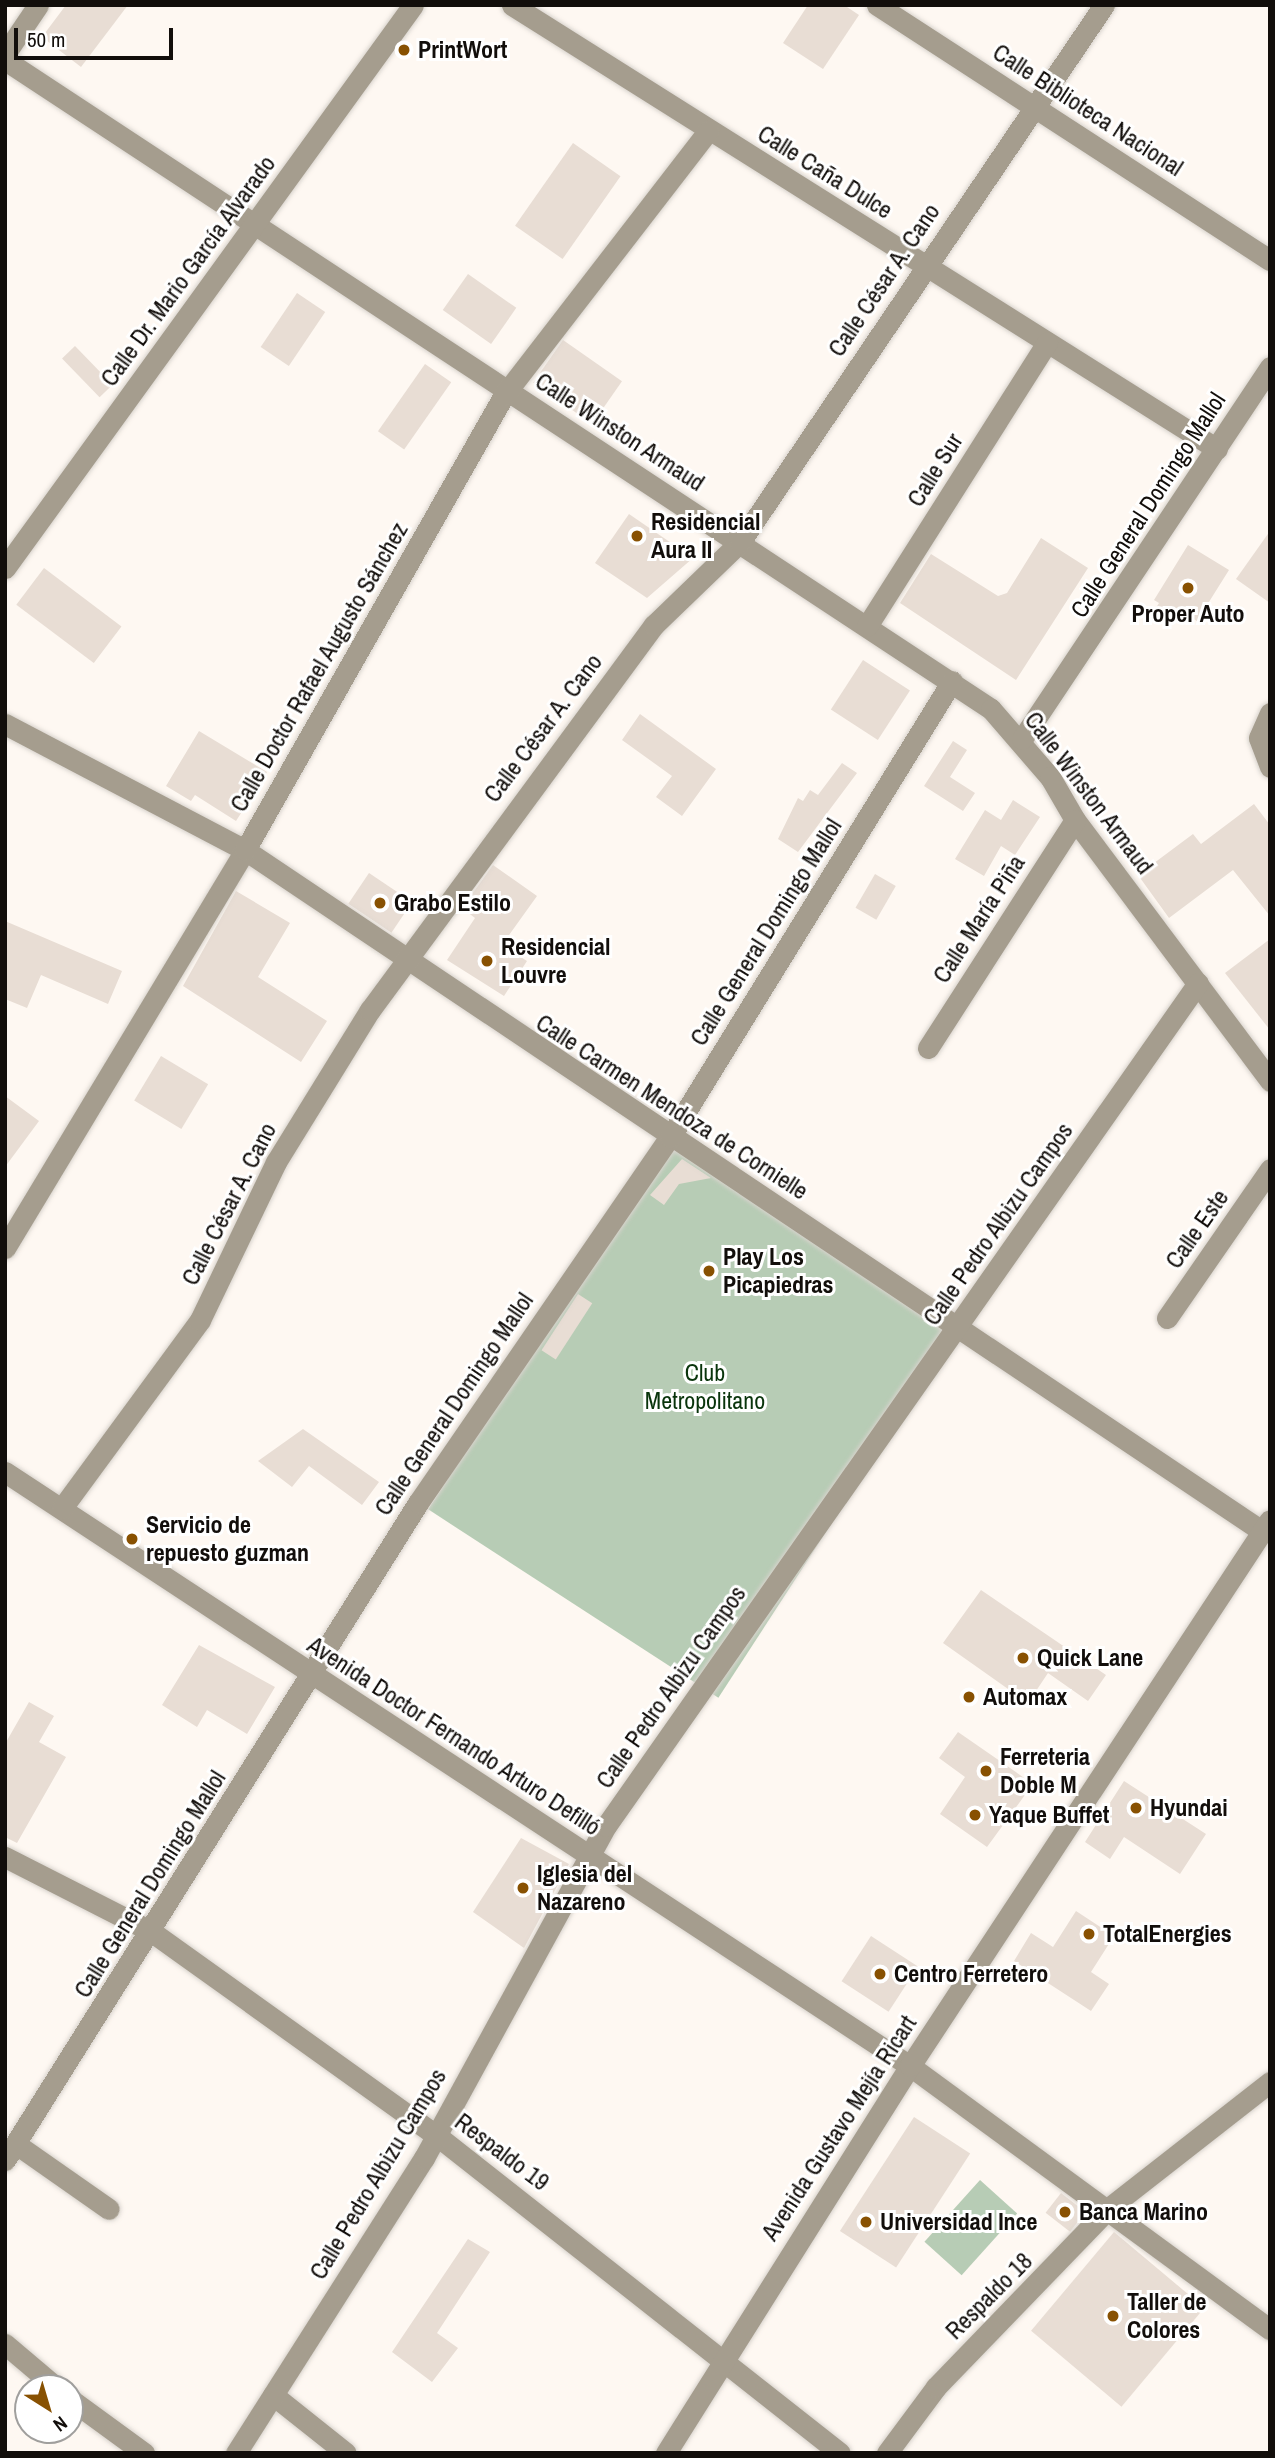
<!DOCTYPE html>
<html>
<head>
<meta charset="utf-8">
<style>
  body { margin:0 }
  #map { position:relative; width:1275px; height:2458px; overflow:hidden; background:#fef8f2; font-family:"Archivo Narrow",sans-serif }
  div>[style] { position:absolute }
  .green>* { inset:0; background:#b7ccb5; transform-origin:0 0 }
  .building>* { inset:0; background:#e8ddd4; transform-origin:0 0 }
  .roads { filter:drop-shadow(0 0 2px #d8d3cd) drop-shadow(0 0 2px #d8d3cd) }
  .minor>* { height:21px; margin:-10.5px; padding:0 10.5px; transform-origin:10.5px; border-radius:10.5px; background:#a59d8e }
  .dots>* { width:19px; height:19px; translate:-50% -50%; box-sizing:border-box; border:4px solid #fff; border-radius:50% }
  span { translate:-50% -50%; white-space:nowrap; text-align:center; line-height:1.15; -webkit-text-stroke:6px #fff; paint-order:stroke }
  .poi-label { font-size:24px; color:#120e0b; font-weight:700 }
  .left { translate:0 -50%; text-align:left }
  .street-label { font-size:24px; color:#120e0b }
  .park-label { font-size:24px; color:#09340b }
  .frame { position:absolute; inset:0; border:7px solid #120e0b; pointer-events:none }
  .north { position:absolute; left:14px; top:2374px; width:70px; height:70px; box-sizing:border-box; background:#fff; border:2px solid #a09f9d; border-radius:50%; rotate:143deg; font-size:19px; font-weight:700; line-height:28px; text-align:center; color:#120e0b }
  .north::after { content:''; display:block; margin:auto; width:24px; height:32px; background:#885102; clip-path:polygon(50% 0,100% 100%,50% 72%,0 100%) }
  .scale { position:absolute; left:14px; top:28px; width:159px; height:32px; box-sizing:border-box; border:4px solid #120e0b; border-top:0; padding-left:9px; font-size:21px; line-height:24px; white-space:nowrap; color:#120e0b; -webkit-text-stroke:5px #fff; paint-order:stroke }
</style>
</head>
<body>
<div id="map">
  <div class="green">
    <i style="left:670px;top:1137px;width:346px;height:444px;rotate:33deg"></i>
    <i style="left:980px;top:2180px;width:50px;height:83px;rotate:42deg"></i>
  </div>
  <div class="building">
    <i style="clip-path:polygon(66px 5px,128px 5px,81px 67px,42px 37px)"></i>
    <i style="clip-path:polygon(808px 5px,844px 5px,859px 15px,823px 69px,783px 43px)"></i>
    <i style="left:573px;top:143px;width:58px;height:101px;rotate:35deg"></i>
    <i style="left:468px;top:274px;width:59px;height:44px;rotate:35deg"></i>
    <i style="left:297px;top:293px;width:34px;height:65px;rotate:34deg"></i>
    <i style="left:563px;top:340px;width:72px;height:52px;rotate:35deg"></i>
    <i style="left:75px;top:346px;width:54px;height:18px;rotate:46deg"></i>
    <i style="left:425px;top:364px;width:32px;height:82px;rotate:35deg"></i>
    <i style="clip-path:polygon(629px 514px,693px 558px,647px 598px,595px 563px)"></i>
    <i style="clip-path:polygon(1270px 531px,1270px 603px,1236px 579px)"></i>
    <i style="clip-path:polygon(1041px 538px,1088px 568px,1016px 680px,900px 603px,931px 554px,998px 596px,1007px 593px)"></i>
    <i style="clip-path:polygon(1188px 545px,1229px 570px,1197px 621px,1176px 609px,1169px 621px,1154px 611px,1159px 603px,1154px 600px)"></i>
    <i style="left:44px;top:568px;width:97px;height:46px;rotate:37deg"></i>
    <i style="left:863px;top:660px;width:56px;height:59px;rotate:33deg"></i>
    <i style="clip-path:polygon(640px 714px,716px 769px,682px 816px,656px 797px,672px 776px,622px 740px)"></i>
    <i style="clip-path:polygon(199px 731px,267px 772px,236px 821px,195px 795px,191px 801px,166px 786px)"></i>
    <i style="clip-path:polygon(953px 741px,967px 750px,950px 777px,975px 793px,963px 811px,924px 786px)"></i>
    <i style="clip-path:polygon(842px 763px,857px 773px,798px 852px,778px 839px,798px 798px,803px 801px,810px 790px,818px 795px)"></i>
    <i style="clip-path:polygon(1013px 800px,1040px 817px,1015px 855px,1001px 846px,984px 876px,955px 859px,985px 810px,1001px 820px)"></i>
    <i style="clip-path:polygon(1254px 804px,1270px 825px,1270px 916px,1233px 870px,1169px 918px,1138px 875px,1193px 834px,1201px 844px)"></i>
    <i style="clip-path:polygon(493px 865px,537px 896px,502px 945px,527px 961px,504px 996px,447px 960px,475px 918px,462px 908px)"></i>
    <i style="left:369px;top:873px;width:52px;height:37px;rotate:34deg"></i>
    <i style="left:875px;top:874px;width:24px;height:39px;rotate:30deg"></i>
    <i style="clip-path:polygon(236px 891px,290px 923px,258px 977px,327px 1021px,301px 1062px,183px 986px)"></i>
    <i style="clip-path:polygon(5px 921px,122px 971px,108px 1004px,41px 975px,27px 1008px,5px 999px)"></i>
    <i style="clip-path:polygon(1270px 939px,1270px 1030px,1225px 973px)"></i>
    <i style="left:161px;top:1056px;width:55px;height:52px;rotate:31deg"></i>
    <i style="clip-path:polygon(5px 1096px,39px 1121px,5px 1167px)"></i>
    <i style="clip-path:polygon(682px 1159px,711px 1178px,679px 1184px,664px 1205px,650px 1195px)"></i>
    <i style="left:578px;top:1294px;width:17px;height:67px;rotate:33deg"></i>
    <i style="clip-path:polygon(303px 1429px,379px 1482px,362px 1505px,309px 1466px,292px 1487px,258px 1461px)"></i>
    <i style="clip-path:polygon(981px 1590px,1106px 1675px,1088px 1701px,1048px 1673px,1028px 1703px,943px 1643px)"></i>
    <i style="clip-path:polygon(199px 1645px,275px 1687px,247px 1734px,207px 1710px,197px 1727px,162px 1705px)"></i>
    <i style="clip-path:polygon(29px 1702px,54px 1716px,39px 1742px,66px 1757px,17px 1843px,5px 1837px,5px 1744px)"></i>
    <i style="clip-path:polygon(958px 1732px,1033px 1784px,987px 1847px,940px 1814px,965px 1777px,939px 1758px)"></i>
    <i style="clip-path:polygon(1124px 1781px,1206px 1834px,1180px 1874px,1124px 1837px,1110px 1859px,1085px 1842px)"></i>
    <i style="clip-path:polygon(521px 1838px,569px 1864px,524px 1948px,473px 1912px)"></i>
    <i style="clip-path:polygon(1076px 1911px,1114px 1936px,1091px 1972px,1109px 1984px,1091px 2011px,1014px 1961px,1031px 1933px,1053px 1947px)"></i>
    <i style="left:871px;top:1936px;width:56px;height:54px;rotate:33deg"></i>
    <i style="left:914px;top:2117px;width:67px;height:136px;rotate:33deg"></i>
    <i style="left:1061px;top:2193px;width:31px;height:25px;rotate:38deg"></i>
    <i style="left:1114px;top:2232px;width:118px;height:129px;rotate:40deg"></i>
    <i style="clip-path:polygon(468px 2239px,490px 2252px,437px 2333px,458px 2348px,432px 2382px,392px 2352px)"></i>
  </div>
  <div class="roads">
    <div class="minor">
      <i style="left:512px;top:5px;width:833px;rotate:32.2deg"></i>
      <i style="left:877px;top:5px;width:468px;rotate:33deg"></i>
      <i style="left:5px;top:54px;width:59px;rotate:-56deg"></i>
      <i style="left:5px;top:60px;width:1180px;rotate:33.35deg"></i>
      <i style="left:991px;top:709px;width:90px;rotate:49.1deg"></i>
      <i style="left:1050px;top:777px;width:50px;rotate:59.8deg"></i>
      <i style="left:1075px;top:820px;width:326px;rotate:53.2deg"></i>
      <i style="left:5px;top:568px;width:695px;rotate:-54.07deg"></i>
      <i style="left:867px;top:626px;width:336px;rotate:-57.6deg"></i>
      <i style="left:1270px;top:713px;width:27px;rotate:114deg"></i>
      <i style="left:1259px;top:738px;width:31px;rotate:69deg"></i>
      <i style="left:5px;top:724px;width:271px;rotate:27.7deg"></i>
      <i style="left:245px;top:850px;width:1224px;rotate:33.81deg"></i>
      <i style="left:1022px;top:739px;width:447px;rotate:-56.3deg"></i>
      <i style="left:928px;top:1048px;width:271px;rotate:-57.2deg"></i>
      <i style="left:5px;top:1248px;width:465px;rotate:-58.9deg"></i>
      <i style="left:245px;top:850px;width:524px;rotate:-60.35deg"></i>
      <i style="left:504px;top:395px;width:334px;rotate:-52.3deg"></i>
      <i style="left:1167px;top:1318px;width:181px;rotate:-55.3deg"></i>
      <i style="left:5px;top:1472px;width:1083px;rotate:33.28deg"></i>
      <i style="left:910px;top:2066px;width:446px;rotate:36.2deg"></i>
      <i style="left:62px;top:1508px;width:233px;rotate:-53.7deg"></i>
      <i style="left:200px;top:1320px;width:175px;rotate:-64.3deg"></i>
      <i style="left:276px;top:1162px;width:179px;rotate:-58.3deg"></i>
      <i style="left:370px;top:1010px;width:478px;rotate:-53.6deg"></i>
      <i style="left:654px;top:625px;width:120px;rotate:-44deg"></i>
      <i style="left:740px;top:542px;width:649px;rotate:-55.87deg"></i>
      <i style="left:5px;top:1857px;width:165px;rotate:27deg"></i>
      <i style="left:152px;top:1932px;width:349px;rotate:35.6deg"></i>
      <i style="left:436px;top:2135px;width:514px;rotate:38.21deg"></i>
      <i style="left:16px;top:2144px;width:113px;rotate:35deg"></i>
      <i style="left:5px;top:2160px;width:776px;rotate:-57.85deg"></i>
      <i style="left:418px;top:1503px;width:444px;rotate:-55.5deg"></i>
      <i style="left:670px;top:1137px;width:536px;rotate:-58.27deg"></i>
      <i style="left:5px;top:2344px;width:68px;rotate:40.2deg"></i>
      <i style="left:273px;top:2395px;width:93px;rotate:38.5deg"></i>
      <i style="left:70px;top:2399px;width:92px;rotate:36.1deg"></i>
      <i style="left:236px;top:2453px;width:350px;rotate:-57.5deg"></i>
      <i style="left:424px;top:2158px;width:379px;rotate:-61.3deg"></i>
      <i style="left:606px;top:1826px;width:1030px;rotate:-54.92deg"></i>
      <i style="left:666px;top:2453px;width:457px;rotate:-57.8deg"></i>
      <i style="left:910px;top:2066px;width:653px;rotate:-56.63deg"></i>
      <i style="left:887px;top:2453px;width:82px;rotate:-53.4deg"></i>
      <i style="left:936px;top:2387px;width:250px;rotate:-46deg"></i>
      <i style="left:1110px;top:2207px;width:203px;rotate:-38deg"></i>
    </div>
  </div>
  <div class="dots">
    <i style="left:404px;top:50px;background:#885102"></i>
    <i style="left:637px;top:536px;background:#885102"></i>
    <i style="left:1188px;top:588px;background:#885102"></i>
    <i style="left:380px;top:903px;background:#885102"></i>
    <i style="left:487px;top:961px;background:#885102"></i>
    <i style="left:709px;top:1271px;background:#885102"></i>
    <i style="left:132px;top:1539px;background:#885102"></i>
    <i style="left:1023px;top:1658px;background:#885102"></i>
    <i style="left:969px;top:1697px;background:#885102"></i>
    <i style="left:986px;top:1771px;background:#885102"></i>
    <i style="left:1136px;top:1808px;background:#885102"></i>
    <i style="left:975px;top:1815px;background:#885102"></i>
    <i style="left:523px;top:1888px;background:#885102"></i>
    <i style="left:1089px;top:1934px;background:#885102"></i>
    <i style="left:880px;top:1974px;background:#885102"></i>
    <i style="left:1065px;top:2212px;background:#885102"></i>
    <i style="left:866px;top:2222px;background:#885102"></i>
    <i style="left:1113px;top:2316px;background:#885102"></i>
  </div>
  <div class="poi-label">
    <span class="left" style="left:418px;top:50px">PrintWort</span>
    <span class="left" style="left:651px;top:536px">Residencial<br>Aura II</span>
    <span style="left:1188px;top:614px">Proper Auto</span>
    <span class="left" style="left:394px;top:903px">Grabo Estilo</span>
    <span class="left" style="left:501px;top:961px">Residencial<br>Louvre</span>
    <span class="left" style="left:723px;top:1271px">Play Los<br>Picapiedras</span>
    <span class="left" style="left:146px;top:1539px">Servicio de<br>repuesto guzman</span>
    <span class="left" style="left:1037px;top:1658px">Quick Lane</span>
    <span class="left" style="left:983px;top:1697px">Automax</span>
    <span class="left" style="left:1000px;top:1771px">Ferreteria<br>Doble M</span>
    <span class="left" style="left:1150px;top:1808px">Hyundai</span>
    <span class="left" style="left:989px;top:1815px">Yaque Buffet</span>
    <span class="left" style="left:537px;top:1888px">Iglesia del<br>Nazareno</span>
    <span class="left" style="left:1103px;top:1934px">TotalEnergies</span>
    <span class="left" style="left:894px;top:1974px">Centro Ferretero</span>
    <span class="left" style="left:1079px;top:2212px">Banca Marino</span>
    <span class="left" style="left:880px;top:2222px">Universidad Ince</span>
    <span class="left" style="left:1127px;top:2316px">Taller de<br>Colores</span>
  </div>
  <div class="street-label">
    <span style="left:1088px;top:110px;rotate:33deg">Calle Biblioteca Nacional</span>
    <span style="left:825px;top:172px;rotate:32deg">Calle Caña Dulce</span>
    <span style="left:188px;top:271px;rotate:-54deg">Calle Dr. Mario García Alvarado</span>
    <span style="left:884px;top:280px;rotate:-56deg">Calle César A. Cano</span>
    <span style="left:620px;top:432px;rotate:33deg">Calle Winston Armaud</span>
    <span style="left:935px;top:470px;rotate:-58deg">Calle Sur</span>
    <span style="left:1148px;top:505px;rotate:-57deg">Calle General Domingo Mallol</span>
    <span style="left:319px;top:667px;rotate:-60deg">Calle Doctor Rafael Augusto Sánchez</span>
    <span style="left:543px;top:728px;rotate:-53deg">Calle César A. Cano</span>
    <span style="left:1089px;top:793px;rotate:53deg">Calle Winston Armaud</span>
    <span style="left:979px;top:919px;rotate:-57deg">Calle María Piña</span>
    <span style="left:766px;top:932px;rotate:-58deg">Calle General Domingo Mallol</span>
    <span style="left:672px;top:1107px;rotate:33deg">Calle Carmen Mendoza de Cornielle</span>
    <span style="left:229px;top:1204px;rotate:-63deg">Calle César A. Cano</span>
    <span style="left:998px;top:1224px;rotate:-55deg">Calle Pedro Albizu Campos</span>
    <span style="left:1197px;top:1229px;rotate:-55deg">Calle Este</span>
    <span style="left:454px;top:1404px;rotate:-56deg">Calle General Domingo Mallol</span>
    <span style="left:671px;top:1687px;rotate:-55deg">Calle Pedro Albizu Campos</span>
    <span style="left:454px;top:1736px;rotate:33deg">Avenida Doctor Fernando Arturo Defilló</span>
    <span style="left:150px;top:1884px;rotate:-58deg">Calle General Domingo Mallol</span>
    <span style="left:839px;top:2128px;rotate:-57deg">Avenida Gustavo Mejía Ricart</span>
    <span style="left:502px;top:2152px;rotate:37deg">Respaldo 19</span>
    <span style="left:378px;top:2174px;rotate:-59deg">Calle Pedro Albizu Campos</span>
    <span style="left:989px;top:2296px;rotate:-45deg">Respaldo 18</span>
  </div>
  <div class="park-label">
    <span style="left:705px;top:1387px">Club<br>Metropolitano</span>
  </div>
  <div class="frame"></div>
  <div class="north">N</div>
  <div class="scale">50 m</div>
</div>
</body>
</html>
